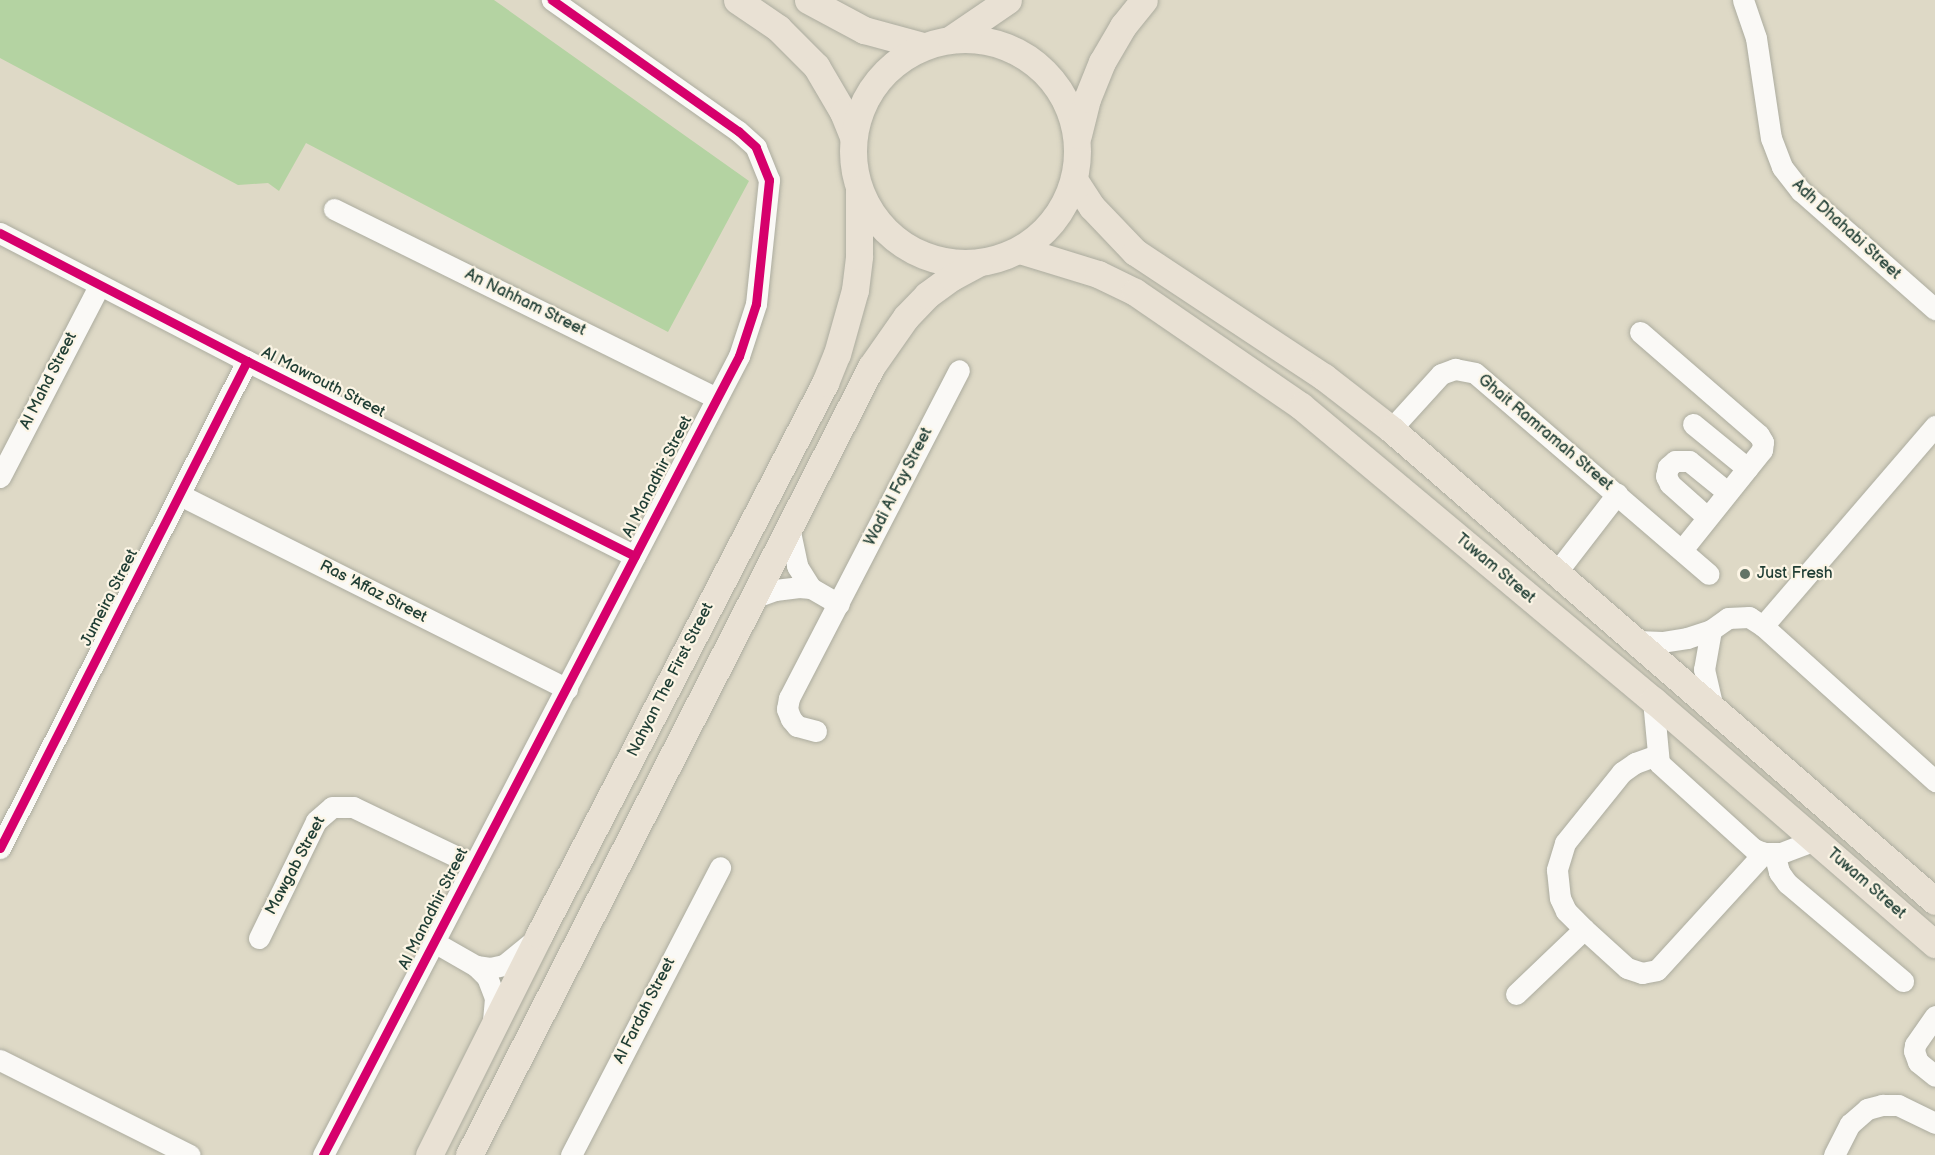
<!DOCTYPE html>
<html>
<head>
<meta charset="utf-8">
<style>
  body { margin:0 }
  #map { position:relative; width:1935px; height:1155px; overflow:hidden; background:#ded9c6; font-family:"Balsamiq Sans",sans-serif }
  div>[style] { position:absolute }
  .green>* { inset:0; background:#b4d3a2 }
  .roads { filter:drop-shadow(0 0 2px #acac9f) drop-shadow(0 0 2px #acac9f) }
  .minor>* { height:21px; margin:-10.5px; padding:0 10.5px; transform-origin:10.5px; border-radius:10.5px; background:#faf9f6 }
  .major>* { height:27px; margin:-13.5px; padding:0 13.5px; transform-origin:13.5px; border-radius:13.5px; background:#e9e1d4 }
  .major>.ring { margin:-13.5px; padding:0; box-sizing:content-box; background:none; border:27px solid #e9e1d4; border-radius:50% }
  .cycleway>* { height:9px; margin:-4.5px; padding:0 4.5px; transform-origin:4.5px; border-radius:4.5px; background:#d6006c }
  .dots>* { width:16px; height:16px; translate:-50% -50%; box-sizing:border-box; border:3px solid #fcf5e5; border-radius:50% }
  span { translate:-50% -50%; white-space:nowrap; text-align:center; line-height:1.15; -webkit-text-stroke:4.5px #fcf5e5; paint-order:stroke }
  .street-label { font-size:16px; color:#1f3d34 }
  .poi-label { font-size:16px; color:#1f3d34 }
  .left { translate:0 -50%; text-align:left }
</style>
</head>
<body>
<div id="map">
  <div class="green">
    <i style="clip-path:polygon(0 0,494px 0,749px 181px,668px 332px,306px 143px,279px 191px,268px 183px,238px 185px,0 58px)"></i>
  </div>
  <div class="roads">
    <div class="minor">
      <i style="left:1743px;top:0;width:40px;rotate:71.1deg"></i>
      <i style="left:1756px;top:38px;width:101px;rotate:81.5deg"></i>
      <i style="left:1771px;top:138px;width:31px;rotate:69deg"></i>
      <i style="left:1782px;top:167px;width:31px;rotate:52deg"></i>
      <i style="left:1801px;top:191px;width:179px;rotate:41.4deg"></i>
      <i style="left:334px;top:209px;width:426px;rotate:26.3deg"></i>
      <i style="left:0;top:233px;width:278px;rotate:27.4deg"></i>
      <i style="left:247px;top:361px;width:434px;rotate:26.7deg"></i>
      <i style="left:1640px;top:332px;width:157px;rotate:40.9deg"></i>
      <i style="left:1759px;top:435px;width:8px;rotate:60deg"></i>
      <i style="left:1763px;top:442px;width:8px;rotate:97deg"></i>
      <i style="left:1762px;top:450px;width:128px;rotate:128.7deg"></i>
      <i style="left:1693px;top:424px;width:70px;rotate:39.2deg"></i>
      <i style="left:1391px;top:429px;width:74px;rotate:-47.7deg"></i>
      <i style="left:1441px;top:374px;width:15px;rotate:-20deg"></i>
      <i style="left:1455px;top:369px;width:20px;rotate:11deg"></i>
      <i style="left:1475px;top:373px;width:308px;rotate:40.7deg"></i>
      <i style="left:0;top:477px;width:215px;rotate:-62.6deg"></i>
      <i style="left:180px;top:495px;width:433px;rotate:26.6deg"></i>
      <i style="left:1707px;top:517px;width:50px;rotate:-138.3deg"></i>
      <i style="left:1670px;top:484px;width:9px;rotate:-117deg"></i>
      <i style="left:1666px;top:476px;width:9px;rotate:-77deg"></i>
      <i style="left:1668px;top:467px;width:9px;rotate:-41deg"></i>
      <i style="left:1675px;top:461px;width:14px"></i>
      <i style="left:1689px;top:461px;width:49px;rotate:39.2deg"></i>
      <i style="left:789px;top:527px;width:40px;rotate:78deg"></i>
      <i style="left:797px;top:566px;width:26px;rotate:58deg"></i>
      <i style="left:1556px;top:573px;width:100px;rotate:-52.3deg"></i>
      <i style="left:753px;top:598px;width:23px;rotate:-20deg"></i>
      <i style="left:775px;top:590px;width:24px;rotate:-7deg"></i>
      <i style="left:799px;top:587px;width:12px;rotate:5deg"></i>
      <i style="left:811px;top:588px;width:32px;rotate:30deg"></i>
      <i style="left:1763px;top:626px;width:264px;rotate:-49.3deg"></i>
      <i style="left:1711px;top:630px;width:40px;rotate:100deg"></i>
      <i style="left:1704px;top:669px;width:39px;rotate:77deg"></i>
      <i style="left:1637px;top:641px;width:25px;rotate:2deg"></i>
      <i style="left:1662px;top:642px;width:25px;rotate:-9deg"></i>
      <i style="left:1687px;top:638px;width:25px;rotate:-18deg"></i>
      <i style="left:1711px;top:630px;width:21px;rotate:-35deg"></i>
      <i style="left:1728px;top:618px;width:21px;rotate:-3deg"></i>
      <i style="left:1749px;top:617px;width:17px;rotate:33deg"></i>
      <i style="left:1763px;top:626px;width:232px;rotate:42deg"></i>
      <i style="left:1653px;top:700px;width:63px;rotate:84.6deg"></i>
      <i style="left:1659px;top:763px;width:128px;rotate:42.2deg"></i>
      <i style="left:1754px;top:849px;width:11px;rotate:22deg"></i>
      <i style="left:1764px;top:853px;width:17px"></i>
      <i style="left:1781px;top:853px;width:36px;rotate:-21deg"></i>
      <i style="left:816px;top:731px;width:20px;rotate:-165deg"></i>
      <i style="left:797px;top:726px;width:9px;rotate:-131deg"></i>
      <i style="left:791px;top:719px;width:11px;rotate:-112deg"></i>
      <i style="left:787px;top:709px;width:11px;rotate:-80deg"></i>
      <i style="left:789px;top:698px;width:369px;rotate:-62.6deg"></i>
      <i style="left:1657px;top:755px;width:23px;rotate:160deg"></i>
      <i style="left:1635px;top:763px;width:16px;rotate:145deg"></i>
      <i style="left:1622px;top:772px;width:91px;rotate:128.8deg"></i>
      <i style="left:1565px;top:843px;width:28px;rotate:107deg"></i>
      <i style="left:1557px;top:870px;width:28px;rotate:84deg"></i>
      <i style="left:1560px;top:898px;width:14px;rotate:65deg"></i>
      <i style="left:1566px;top:911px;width:25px;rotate:45deg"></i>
      <i style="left:1584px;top:929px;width:58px;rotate:42.2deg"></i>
      <i style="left:1627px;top:968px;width:16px;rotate:18deg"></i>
      <i style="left:1642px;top:973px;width:15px;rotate:-11deg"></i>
      <i style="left:1657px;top:970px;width:159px;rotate:-47.6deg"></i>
      <i style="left:0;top:848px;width:546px;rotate:-63.11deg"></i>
      <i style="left:1774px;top:853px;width:20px;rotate:75deg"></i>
      <i style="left:1779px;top:872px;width:14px;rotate:54deg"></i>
      <i style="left:1787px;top:883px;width:152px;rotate:40.2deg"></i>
      <i style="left:259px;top:938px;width:130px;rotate:-64deg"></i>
      <i style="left:316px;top:821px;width:21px;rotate:-41deg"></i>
      <i style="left:332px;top:807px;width:21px"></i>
      <i style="left:353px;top:807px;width:134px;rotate:25.6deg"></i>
      <i style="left:434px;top:942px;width:48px;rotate:29.7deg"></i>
      <i style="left:476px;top:966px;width:16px;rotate:45deg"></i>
      <i style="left:487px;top:977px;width:22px;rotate:69deg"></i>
      <i style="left:495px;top:998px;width:24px;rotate:95deg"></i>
      <i style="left:476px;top:966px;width:14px;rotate:8deg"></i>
      <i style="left:490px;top:968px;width:14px;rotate:-12deg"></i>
      <i style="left:504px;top:965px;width:33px;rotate:-39deg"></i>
      <i style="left:1516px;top:994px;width:94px;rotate:-43.7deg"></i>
      <i style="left:1935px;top:1016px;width:35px;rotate:125deg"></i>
      <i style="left:1915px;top:1045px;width:6px;rotate:99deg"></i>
      <i style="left:1914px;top:1051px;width:12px;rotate:70deg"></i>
      <i style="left:1918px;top:1062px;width:22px;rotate:39deg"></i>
      <i style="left:0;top:1060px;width:212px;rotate:26.6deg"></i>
      <i style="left:323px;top:1155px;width:901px;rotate:-62.5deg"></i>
      <i style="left:739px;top:356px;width:55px;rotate:-71.9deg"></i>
      <i style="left:756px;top:304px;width:125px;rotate:-84deg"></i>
      <i style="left:769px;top:180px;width:35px;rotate:-112deg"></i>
      <i style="left:756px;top:147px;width:24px;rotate:-138deg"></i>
      <i style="left:738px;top:131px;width:228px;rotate:-144.8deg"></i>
      <i style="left:571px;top:1155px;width:324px;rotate:-62.6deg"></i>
      <i style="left:1834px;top:1155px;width:35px;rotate:-63deg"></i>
      <i style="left:1850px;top:1124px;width:23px;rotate:-41deg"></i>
      <i style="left:1867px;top:1109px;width:16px;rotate:-15deg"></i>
      <i style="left:1882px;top:1105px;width:16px"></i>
      <i style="left:1898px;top:1105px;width:41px;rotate:25.9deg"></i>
    </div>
    <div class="major">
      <i style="left:737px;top:0;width:50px;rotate:34.3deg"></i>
      <i style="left:778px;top:28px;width:54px;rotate:45deg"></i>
      <i style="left:816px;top:66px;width:53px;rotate:59.6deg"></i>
      <i style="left:843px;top:112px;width:27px;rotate:68deg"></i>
      <i style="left:808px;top:0;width:64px;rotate:28.2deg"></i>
      <i style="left:864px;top:30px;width:61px;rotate:15.2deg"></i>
      <i class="ring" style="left:853px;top:39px;width:197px;height:197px"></i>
      <i style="left:951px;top:39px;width:69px;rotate:-34.4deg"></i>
      <i style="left:1078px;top:135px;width:37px;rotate:-76deg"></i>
      <i style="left:1087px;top:99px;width:40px;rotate:-68deg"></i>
      <i style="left:1102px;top:62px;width:42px;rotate:-59.7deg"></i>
      <i style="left:1123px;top:26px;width:33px;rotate:-51deg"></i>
      <i style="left:1075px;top:181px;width:31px;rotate:57deg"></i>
      <i style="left:1092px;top:207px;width:62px;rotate:46.3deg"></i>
      <i style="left:1135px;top:252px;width:227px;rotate:33.5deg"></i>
      <i style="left:1324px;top:377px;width:85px;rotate:37.8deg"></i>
      <i style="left:1391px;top:429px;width:720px;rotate:40.95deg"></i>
      <i style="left:1020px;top:250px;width:82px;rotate:17.1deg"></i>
      <i style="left:1098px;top:274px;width:41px;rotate:25.9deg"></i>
      <i style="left:1135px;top:292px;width:201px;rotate:34.5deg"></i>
      <i style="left:1301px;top:406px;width:459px;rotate:39.9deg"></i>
      <i style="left:1653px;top:700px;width:373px;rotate:40.9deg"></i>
      <i style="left:429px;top:1155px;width:246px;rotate:-63.4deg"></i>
      <i style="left:539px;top:935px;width:622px;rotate:-62.61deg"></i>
      <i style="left:825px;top:383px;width:31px;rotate:-68deg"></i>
      <i style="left:837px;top:354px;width:66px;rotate:-74.3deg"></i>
      <i style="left:855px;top:290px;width:34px;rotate:-83deg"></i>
      <i style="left:859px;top:256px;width:67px;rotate:-90deg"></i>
      <i style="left:469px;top:1155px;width:885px;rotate:-62.97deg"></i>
      <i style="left:871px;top:367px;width:61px;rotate:-55deg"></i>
      <i style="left:906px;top:317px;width:30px;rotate:-46deg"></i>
      <i style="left:927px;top:295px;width:31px;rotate:-36deg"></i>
      <i style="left:952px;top:277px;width:30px;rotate:-28deg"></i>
    </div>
  </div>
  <div class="cycleway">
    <i style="left:0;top:233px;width:278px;rotate:27.4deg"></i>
    <i style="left:247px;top:361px;width:434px;rotate:26.7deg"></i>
    <i style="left:0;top:848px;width:546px;rotate:-63.11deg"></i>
    <i style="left:323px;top:1155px;width:901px;rotate:-62.5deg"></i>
    <i style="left:739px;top:356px;width:55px;rotate:-71.9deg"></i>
    <i style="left:756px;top:304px;width:125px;rotate:-84deg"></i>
    <i style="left:769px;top:180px;width:35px;rotate:-112deg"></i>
    <i style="left:756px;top:147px;width:24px;rotate:-138deg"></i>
    <i style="left:738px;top:131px;width:228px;rotate:-144.8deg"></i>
  </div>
  <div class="dots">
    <i style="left:1745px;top:574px;background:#627467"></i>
  </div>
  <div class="street-label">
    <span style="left:1846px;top:230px;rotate:42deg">Adh Dhahabi Street</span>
    <span style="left:525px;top:303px;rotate:26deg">An Nahham Street</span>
    <span style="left:49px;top:381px;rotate:-63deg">Al Mahd Street</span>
    <span style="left:323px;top:383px;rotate:27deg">Al Mawrouth Street</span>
    <span style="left:1545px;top:433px;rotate:40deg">Ghait Ramramah Street</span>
    <span style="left:658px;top:477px;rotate:-63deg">Al Manadhir Street</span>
    <span style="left:899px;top:487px;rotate:-63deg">Wadi Al Fay Street</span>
    <span style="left:1495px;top:569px;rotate:40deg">Tuwam Street</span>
    <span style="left:373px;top:592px;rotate:27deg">Ras 'Affaz Street</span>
    <span style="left:110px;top:598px;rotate:-63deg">Jumeira Street</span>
    <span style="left:671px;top:680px;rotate:-63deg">Nahyan The First Street</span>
    <span style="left:296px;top:866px;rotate:-62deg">Mawgab Street</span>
    <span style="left:1866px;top:884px;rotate:41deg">Tuwam Street</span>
    <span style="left:434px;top:909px;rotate:-63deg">Al Manadhir Street</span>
    <span style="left:645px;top:1011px;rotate:-63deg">Al Fardah Street</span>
  </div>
  <div class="poi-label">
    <span class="left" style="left:1757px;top:574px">Just Fresh</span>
  </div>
</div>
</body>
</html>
